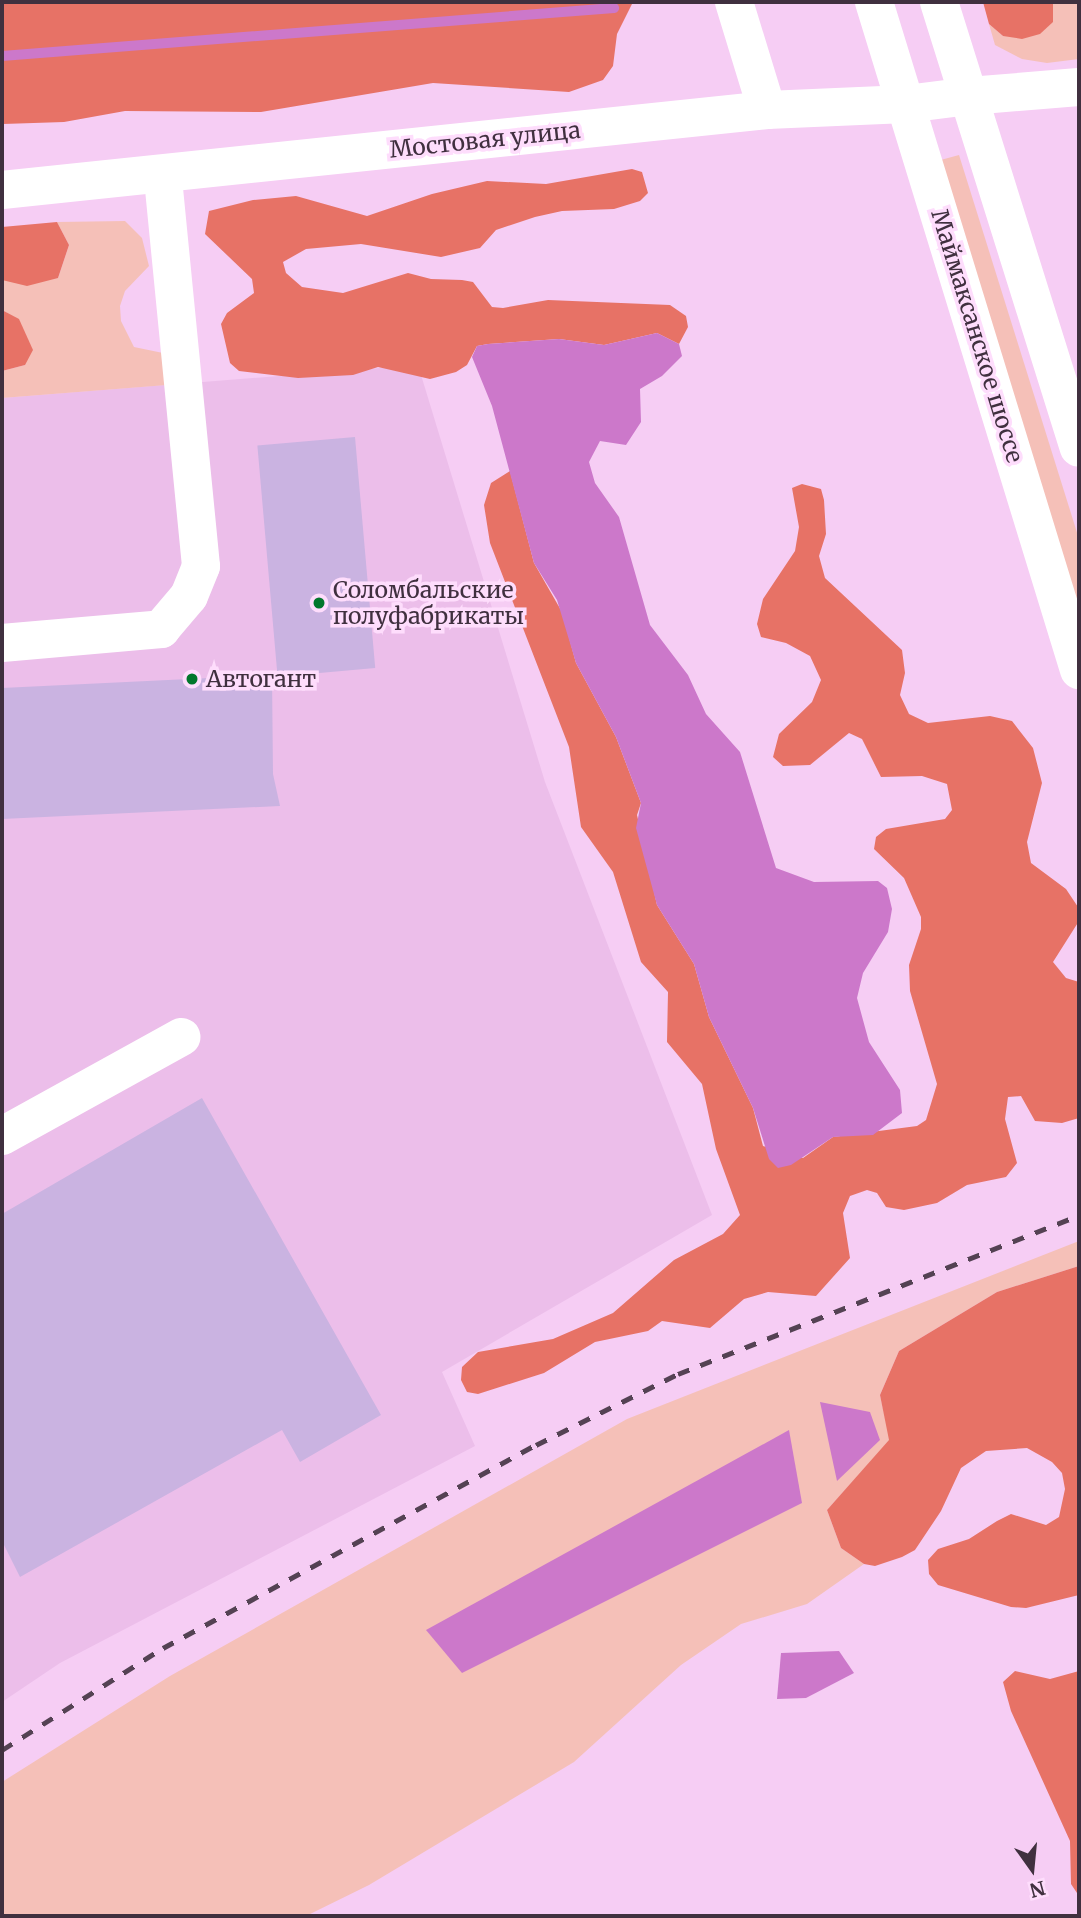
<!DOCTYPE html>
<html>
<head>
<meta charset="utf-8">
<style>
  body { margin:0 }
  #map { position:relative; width:1081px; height:1918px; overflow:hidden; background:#f6cdf4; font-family:Merriweather,serif }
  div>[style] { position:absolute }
  .built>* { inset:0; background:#ecbeea }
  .green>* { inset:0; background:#f5c0b8 }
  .forest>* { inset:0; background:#e77266 }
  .water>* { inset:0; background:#cc78ca }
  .stream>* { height:10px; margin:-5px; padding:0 5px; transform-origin:5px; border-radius:5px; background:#cc78ca }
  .building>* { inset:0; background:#cab3e1; transform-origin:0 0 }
  .minor>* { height:38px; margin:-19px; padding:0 19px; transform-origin:19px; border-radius:19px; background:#fff }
  .major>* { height:38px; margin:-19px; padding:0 19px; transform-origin:19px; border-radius:19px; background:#fff }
  .rail>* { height:5px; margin-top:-2.5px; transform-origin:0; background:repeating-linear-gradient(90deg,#544253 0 12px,transparent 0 24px) }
  .dots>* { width:19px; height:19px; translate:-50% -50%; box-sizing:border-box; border:4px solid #feddfc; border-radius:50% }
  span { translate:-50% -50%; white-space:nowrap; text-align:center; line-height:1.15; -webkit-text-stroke:7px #feddfc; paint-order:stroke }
  .street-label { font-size:23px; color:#40303f }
  .poi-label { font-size:23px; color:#40303f }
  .left { translate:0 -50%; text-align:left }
  .frame { position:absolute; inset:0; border:4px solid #40303f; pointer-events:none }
  .north { position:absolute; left:997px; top:1834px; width:70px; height:70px; -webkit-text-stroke:5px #feddfc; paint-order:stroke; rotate:165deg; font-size:19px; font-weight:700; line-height:28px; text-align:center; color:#40303f }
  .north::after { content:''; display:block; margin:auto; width:24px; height:32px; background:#40303f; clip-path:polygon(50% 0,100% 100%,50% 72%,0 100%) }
</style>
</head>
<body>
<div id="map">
  <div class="built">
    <i style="clip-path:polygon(418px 365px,545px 782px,712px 1215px,442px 1372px,475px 1446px,60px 1663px,2px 1702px,2px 398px)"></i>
  </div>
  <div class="green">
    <i style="clip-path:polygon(1053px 2px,1079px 2px,1079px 59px,1047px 63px,1022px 59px,995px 45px,989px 24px,1003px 36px)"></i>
    <i style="clip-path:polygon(959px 155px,1079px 539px,1079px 617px,937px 161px)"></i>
    <i style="clip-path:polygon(125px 221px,142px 238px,149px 266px,125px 291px,120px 306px,121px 321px,134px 347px,163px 353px,167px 385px,2px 398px,2px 371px,25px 365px,19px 320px,2px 310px,2px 280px,58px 278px,69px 245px,57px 222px)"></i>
    <i style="clip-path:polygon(1079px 1241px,1079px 1266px,997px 1292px,899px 1351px,880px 1395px,890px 1440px,827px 1510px,841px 1548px,864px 1564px,807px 1604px,741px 1624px,681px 1665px,574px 1762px,369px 1885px,306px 1916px,2px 1916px,2px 1782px,170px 1676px,627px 1419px)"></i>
  </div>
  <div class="forest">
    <i style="clip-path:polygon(2px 2px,633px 2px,617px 34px,613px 66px,603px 80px,569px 92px,433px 83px,261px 112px,125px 111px,64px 122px,3px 124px)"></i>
    <i style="clip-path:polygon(983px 2px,1053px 2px,1053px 22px,1040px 34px,1022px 39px,1003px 36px,989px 24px)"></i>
    <i style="clip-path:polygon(632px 169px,642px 172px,648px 193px,640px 201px,614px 209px,562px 211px,535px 217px,496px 230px,480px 248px,441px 257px,361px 244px,306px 249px,283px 262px,286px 273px,302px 287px,343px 293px,408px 273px,431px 279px,462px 280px,473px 282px,492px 307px,503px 308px,548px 300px,670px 305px,686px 316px,688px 327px,679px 344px,657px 333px,604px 345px,559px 339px,488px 344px,477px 346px,467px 365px,456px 372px,430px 379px,378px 367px,353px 375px,298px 378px,239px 371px,230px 363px,221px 324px,227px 313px,254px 293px,252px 279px,205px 234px,209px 211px,253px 200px,296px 196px,367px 216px,432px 194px,487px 181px,546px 184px)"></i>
    <i style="clip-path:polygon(57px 222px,69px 245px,58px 278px,27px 286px,2px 280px,2px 227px)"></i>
    <i style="clip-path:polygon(2px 310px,19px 319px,33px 350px,25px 365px,2px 371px)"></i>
    <i style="clip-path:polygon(510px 471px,534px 563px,562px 612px,576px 663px,616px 737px,641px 803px,637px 815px,657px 905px,694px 964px,709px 1017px,753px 1108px,763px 1146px,803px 1158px,833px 1137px,917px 1126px,926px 1120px,937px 1084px,910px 991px,909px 965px,921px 929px,921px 917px,904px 878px,874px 849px,876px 837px,886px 829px,945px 819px,952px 810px,947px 784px,922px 776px,881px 777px,862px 739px,849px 733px,810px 765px,783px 766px,773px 757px,779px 734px,812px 702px,821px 680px,810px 656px,786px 643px,761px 637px,757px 624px,763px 599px,795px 551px,799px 527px,792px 488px,802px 484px,821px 489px,824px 500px,826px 534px,819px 556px,825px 578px,902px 650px,905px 673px,900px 695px,909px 714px,928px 723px,990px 716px,1012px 721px,1033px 748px,1042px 783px,1027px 842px,1031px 863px,1066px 889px,1078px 907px,1079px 921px,1053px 962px,1066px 978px,1079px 982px,1079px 1118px,1062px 1123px,1035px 1121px,1021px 1096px,1008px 1097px,1005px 1119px,1017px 1163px,1006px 1177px,967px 1185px,937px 1203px,904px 1210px,886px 1207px,877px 1193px,867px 1190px,850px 1196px,843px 1213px,850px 1258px,816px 1296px,768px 1292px,744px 1299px,710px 1328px,662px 1321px,648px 1331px,595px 1342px,544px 1373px,478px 1394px,467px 1392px,461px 1380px,462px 1367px,478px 1352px,553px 1339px,613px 1313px,674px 1260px,723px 1234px,740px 1215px,716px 1149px,702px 1084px,667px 1042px,668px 992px,641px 962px,613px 872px,581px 827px,569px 747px,490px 543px,484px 505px,491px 483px)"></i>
    <i style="clip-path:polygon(1079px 1266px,1079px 1595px,1026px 1608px,1011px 1607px,938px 1585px,929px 1574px,928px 1560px,938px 1549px,969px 1539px,997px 1521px,1011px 1514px,1046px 1525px,1059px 1517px,1065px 1489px,1062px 1473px,1052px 1462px,1027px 1448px,986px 1451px,961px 1468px,941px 1511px,915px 1550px,902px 1557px,875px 1566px,864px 1564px,841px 1548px,827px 1510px,889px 1440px,880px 1395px,899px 1351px,997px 1292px)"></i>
    <i style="clip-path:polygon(1015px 1671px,1050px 1679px,1079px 1671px,1079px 1896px,1071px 1884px,1070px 1841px,1011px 1711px,1003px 1682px)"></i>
  </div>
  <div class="water">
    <i style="clip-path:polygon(657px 333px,679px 344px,682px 356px,662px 376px,640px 389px,641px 422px,626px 445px,600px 441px,589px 462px,595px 483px,619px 517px,650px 625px,688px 675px,706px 714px,740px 752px,776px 868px,814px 882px,878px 881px,887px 888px,892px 909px,888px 932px,863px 973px,857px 998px,869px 1042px,900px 1090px,902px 1113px,873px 1135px,833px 1137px,791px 1165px,778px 1168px,769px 1159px,753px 1108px,709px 1017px,694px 964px,657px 905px,636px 828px,641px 803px,616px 737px,576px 663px,557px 600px,534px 563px,492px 406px,472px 357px,477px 346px,488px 344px,559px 339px,604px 345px)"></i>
    <i style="clip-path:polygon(820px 1402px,870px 1412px,880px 1440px,837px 1481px)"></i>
    <i style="clip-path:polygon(789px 1430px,802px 1503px,462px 1673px,426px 1630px)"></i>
    <i style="clip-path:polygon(839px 1651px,854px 1673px,806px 1698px,777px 1699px,781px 1653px)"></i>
  </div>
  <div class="stream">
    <i style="left:2px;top:56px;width:614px;rotate:-4.48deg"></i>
  </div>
  <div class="building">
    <i style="left:355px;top:437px;width:232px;height:98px;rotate:85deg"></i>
    <i style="clip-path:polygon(272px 675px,273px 774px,280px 806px,2px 819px,2px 688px)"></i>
    <i style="clip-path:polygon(202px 1098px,381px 1415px,300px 1462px,282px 1430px,20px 1577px,2px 1541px,2px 1214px)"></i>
  </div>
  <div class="minor">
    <i style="left:734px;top:2px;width:113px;rotate:73deg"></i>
    <i style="left:969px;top:96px;width:110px;rotate:-4.7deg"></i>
    <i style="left:2px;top:643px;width:160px;rotate:-5deg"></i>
    <i style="left:161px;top:629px;width:43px;rotate:-49.7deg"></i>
    <i style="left:189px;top:596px;width:32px;rotate:-68deg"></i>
    <i style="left:201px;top:566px;width:393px;rotate:-95.6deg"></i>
    <i style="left:2px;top:1136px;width:205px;rotate:-28.9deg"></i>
  </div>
  <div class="major">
    <i style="left:874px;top:2px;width:699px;rotate:72.94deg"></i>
    <i style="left:939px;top:2px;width:467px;rotate:72.6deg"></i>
    <i style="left:2px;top:190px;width:769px;rotate:-5.97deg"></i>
    <i style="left:767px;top:110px;width:139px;rotate:-2.5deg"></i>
    <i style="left:906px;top:104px;width:64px;rotate:-7.2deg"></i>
  </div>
  <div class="rail">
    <i style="left:2px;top:1750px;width:191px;rotate:-32.4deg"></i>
    <i style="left:163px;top:1648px;width:425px;rotate:-28.6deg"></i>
    <i style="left:536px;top:1445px;width:159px;rotate:-26.6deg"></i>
    <i style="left:678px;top:1374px;width:431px;rotate:-21.6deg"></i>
  </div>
  <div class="dots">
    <i style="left:319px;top:603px;background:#02772c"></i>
    <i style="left:192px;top:679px;background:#02772c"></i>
  </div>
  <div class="street-label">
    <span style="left:485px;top:140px;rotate:-6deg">Мостовая улица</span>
    <span style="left:977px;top:336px;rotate:73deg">Маймаксанское шоссе</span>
  </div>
  <div class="poi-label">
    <span class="left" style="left:333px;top:603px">Соломбальские<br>полуфабрикаты</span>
    <span class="left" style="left:206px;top:679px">Автогант</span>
  </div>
  <div class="frame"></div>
  <div class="north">N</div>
</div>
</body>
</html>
